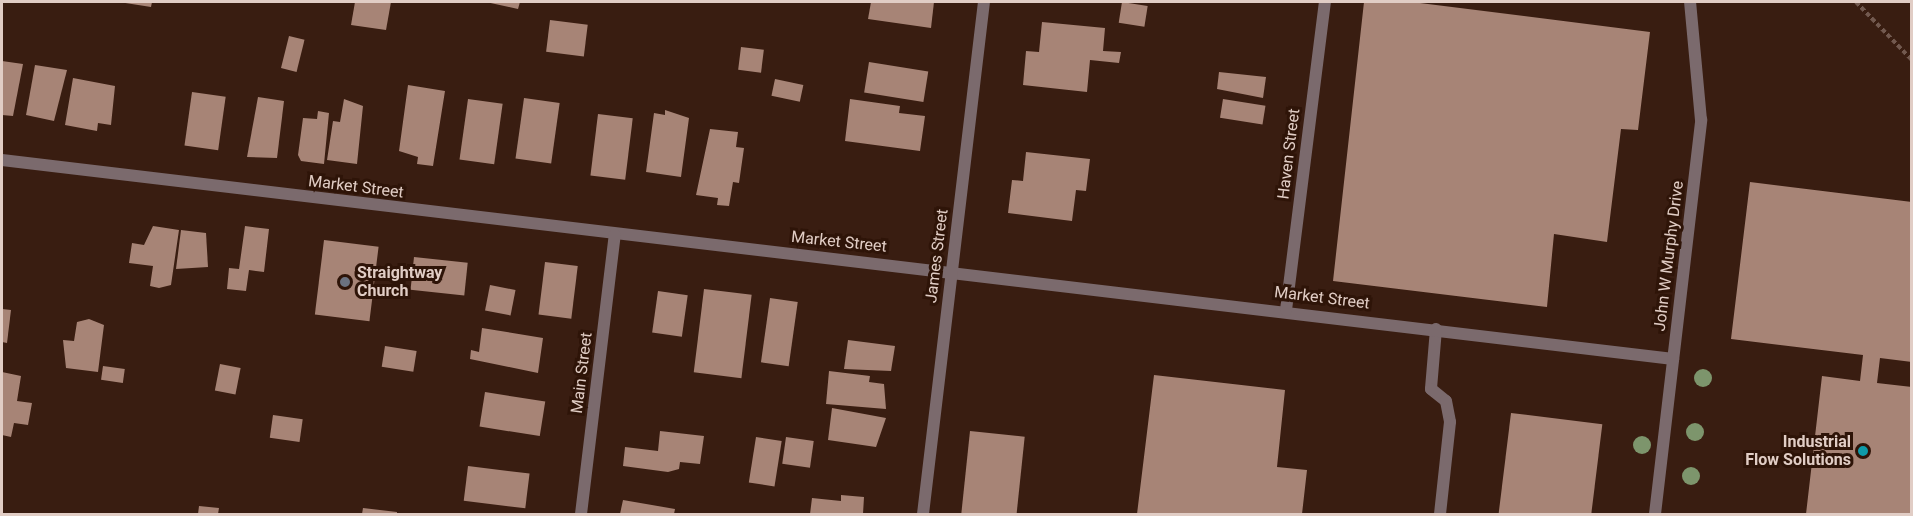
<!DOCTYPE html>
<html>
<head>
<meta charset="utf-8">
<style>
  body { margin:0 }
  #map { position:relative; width:1913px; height:516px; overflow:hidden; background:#391d11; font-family:Roboto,sans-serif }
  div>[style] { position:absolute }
  .building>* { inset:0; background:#a78476; transform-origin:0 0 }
  .path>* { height:4px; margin-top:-2px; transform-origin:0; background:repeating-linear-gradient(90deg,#72594f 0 4.5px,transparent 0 7.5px) }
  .service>* { height:12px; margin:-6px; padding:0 6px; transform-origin:6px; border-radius:6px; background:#7b6a6d }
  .minor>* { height:12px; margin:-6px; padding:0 6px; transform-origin:6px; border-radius:6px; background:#7b6a6d }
  .tertiary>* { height:12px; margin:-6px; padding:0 6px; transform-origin:6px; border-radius:6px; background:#7b6a6d }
  .trees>* { width:18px; height:18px; margin:-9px; border-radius:50%; background:#7d956c }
  .dots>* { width:16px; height:16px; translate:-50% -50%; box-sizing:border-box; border:3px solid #2e1408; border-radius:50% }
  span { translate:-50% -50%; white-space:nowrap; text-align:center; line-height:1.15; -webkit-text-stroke:6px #2e1408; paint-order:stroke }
  .street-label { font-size:16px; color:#e1cdc5 }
  .poi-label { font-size:16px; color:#e1cdc5; font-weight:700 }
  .left { translate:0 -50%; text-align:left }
  .right { translate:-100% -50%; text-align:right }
  .frame { position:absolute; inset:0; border:3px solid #e1cdc5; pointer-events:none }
</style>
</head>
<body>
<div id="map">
  <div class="building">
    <i style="clip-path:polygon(119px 2px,152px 2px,151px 7px)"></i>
    <i style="clip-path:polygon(355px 2px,391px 2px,386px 30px,351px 25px)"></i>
    <i style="clip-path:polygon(486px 2px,520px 2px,518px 9px)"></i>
    <i style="clip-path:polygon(871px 2px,934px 2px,931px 28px,868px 19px)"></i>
    <i style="left:1122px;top:2px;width:26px;height:21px;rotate:9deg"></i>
    <i style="clip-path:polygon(1364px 2px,1412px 2px,1650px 32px,1638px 130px,1621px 129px,1607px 242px,1554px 234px,1547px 307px,1333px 281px)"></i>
    <i style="left:550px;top:20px;width:38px;height:32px;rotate:7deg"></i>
    <i style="clip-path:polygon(1042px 22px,1105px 28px,1103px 51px,1121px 52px,1119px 63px,1090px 60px,1087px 92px,1023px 85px,1026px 51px,1039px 52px)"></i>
    <i style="left:289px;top:36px;width:16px;height:33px;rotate:14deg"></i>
    <i style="left:741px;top:47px;width:23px;height:23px;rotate:7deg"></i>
    <i style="clip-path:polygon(2px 61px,23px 64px,13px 116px,2px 115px)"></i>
    <i style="left:869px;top:62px;width:60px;height:31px;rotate:9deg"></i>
    <i style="clip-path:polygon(35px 65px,67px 70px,54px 121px,26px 115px)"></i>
    <i style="clip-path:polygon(1219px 72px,1266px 77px,1263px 98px,1217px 89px)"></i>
    <i style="clip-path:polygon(73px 78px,115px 86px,111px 125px,98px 123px,97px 131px,65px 125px)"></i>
    <i style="left:775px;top:79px;width:29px;height:17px;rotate:12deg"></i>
    <i style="clip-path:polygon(408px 85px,445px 91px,433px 166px,417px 164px,418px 157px,399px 151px)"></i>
    <i style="left:192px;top:92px;width:34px;height:54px;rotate:8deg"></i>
    <i style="clip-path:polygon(258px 97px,284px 101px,277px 158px,247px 157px)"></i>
    <i style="left:524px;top:98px;width:36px;height:61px;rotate:8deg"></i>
    <i style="clip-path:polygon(344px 99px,363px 106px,357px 164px,327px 160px,333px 121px,340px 122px)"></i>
    <i style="left:468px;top:99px;width:35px;height:61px;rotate:8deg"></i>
    <i style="clip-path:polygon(850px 99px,900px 106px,899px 113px,925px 116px,920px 151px,845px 141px)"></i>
    <i style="left:1223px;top:99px;width:43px;height:19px;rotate:9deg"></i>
    <i style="clip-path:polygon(665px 110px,689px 118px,681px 177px,646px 172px,654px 113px,665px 115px)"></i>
    <i style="clip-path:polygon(318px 111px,329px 113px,324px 164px,301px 161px,298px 155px,303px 118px,317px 119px)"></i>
    <i style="left:598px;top:114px;width:35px;height:62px;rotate:7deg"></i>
    <i style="clip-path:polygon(710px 129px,738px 132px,736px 147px,744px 148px,739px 183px,733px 182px,729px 206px,717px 205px,718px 198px,696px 195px)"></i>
    <i style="clip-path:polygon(1026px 152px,1090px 159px,1086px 191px,1076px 190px,1072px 221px,1008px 213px,1012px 180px,1023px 181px)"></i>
    <i style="clip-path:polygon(1750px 182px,1912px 202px,1912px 362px,1880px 358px,1877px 383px,1912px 387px,1912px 514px,1806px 514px,1822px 376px,1860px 381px,1863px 355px,1731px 339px)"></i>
    <i style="clip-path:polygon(153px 226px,179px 230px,171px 285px,159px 288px,150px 286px,153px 266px,129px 263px,132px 243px,144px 245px)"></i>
    <i style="clip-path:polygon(245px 226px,269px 229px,264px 272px,249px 270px,246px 291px,227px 289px,229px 268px,239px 269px)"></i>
    <i style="clip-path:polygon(181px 230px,206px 233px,208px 267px,176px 269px)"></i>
    <i style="left:324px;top:240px;width:55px;height:75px;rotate:7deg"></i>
    <i style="left:414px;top:257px;width:54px;height:33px;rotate:6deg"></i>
    <i style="left:545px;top:262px;width:33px;height:53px;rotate:7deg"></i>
    <i style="left:490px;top:285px;width:26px;height:26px;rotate:11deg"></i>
    <i style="left:704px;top:289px;width:48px;height:84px;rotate:7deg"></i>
    <i style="left:658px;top:291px;width:30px;height:42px;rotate:8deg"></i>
    <i style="left:770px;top:298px;width:28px;height:65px;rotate:8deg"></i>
    <i style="clip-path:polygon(2px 309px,11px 310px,7px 343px,2px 342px)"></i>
    <i style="clip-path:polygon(89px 319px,104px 325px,98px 372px,66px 368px,63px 340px,74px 341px,77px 322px)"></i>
    <i style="clip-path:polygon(482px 328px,543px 338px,538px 373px,470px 359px,471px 350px,479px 352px)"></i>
    <i style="clip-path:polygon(848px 340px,895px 346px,891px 371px,844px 369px)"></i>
    <i style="left:385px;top:346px;width:32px;height:21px;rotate:9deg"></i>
    <i style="left:220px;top:364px;width:21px;height:27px;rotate:11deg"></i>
    <i style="left:103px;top:366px;width:22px;height:14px;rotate:8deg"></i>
    <i style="clip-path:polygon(829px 371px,870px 376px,869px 382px,884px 384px,886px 409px,826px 404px)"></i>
    <i style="clip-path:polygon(2px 372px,21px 376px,17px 401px,32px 403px,28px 425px,14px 423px,11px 437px,2px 435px)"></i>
    <i style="clip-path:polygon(1154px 375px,1285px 390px,1277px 467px,1307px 470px,1302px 514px,1137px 514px)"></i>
    <i style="left:485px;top:392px;width:61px;height:35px;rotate:9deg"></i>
    <i style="clip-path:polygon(832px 408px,886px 418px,876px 447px,828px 440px)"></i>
    <i style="left:1511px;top:413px;width:92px;height:102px;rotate:7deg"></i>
    <i style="left:273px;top:415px;width:30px;height:23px;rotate:8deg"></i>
    <i style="clip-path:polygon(660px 431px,704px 436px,700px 464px,680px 462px,679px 469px,668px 472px,623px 466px,625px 447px,658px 451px)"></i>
    <i style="left:970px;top:431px;width:55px;height:84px;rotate:6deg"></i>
    <i style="left:756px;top:437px;width:26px;height:46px;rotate:9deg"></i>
    <i style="left:786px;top:437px;width:28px;height:27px;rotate:8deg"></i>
    <i style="left:468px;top:466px;width:62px;height:35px;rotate:7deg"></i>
    <i style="clip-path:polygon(841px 495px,864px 497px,863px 514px,810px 514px,812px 498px,841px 501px)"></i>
    <i style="clip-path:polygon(623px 500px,675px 509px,674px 514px,620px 514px)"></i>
    <i style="clip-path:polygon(199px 506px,219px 508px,218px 514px,198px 514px)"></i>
    <i style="clip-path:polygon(363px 508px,397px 512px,397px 514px,362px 514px)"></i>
  </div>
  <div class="path">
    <i style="left:1856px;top:2px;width:81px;rotate:46deg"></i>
  </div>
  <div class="service">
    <i style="left:1436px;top:329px;width:60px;rotate:94.8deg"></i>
    <i style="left:1431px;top:389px;width:19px;rotate:39deg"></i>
    <i style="left:1446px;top:401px;width:21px;rotate:79deg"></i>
    <i style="left:1450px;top:422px;width:93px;rotate:96.2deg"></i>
  </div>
  <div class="minor">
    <i style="left:2px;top:160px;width:1683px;rotate:6.79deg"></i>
    <i style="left:1286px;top:310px;width:310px;rotate:-82.8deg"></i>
    <i style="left:581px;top:514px;width:281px;rotate:-83.1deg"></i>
    <i style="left:1655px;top:514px;width:397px;rotate:-83.3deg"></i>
    <i style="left:1701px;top:120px;width:119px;rotate:-95.3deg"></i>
  </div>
  <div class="tertiary">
    <i style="left:923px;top:514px;width:516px;rotate:-83.21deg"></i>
  </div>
  <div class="trees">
    <i style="left:1703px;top:378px"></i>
    <i style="left:1695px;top:432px"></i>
    <i style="left:1642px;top:445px"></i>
    <i style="left:1691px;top:476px"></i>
  </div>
  <div class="dots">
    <i style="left:345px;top:282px;background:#6b7280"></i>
    <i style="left:1863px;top:451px;background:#0f9aa8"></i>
  </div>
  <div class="street-label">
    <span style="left:1289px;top:154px;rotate:-83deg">Haven Street</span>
    <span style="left:356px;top:187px;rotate:7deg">Market Street</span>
    <span style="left:839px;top:242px;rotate:6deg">Market Street</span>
    <span style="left:937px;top:256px;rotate:-83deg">James Street</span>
    <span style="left:1669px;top:256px;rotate:-83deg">John W Murphy Drive</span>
    <span style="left:1322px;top:298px;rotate:7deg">Market Street</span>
    <span style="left:582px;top:373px;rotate:-83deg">Main Street</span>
  </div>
  <div class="poi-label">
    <span class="left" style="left:357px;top:282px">Straightway<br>Church</span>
    <span class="right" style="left:1851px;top:451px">Industrial<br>Flow Solutions</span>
  </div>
  <div class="frame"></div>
</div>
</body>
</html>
